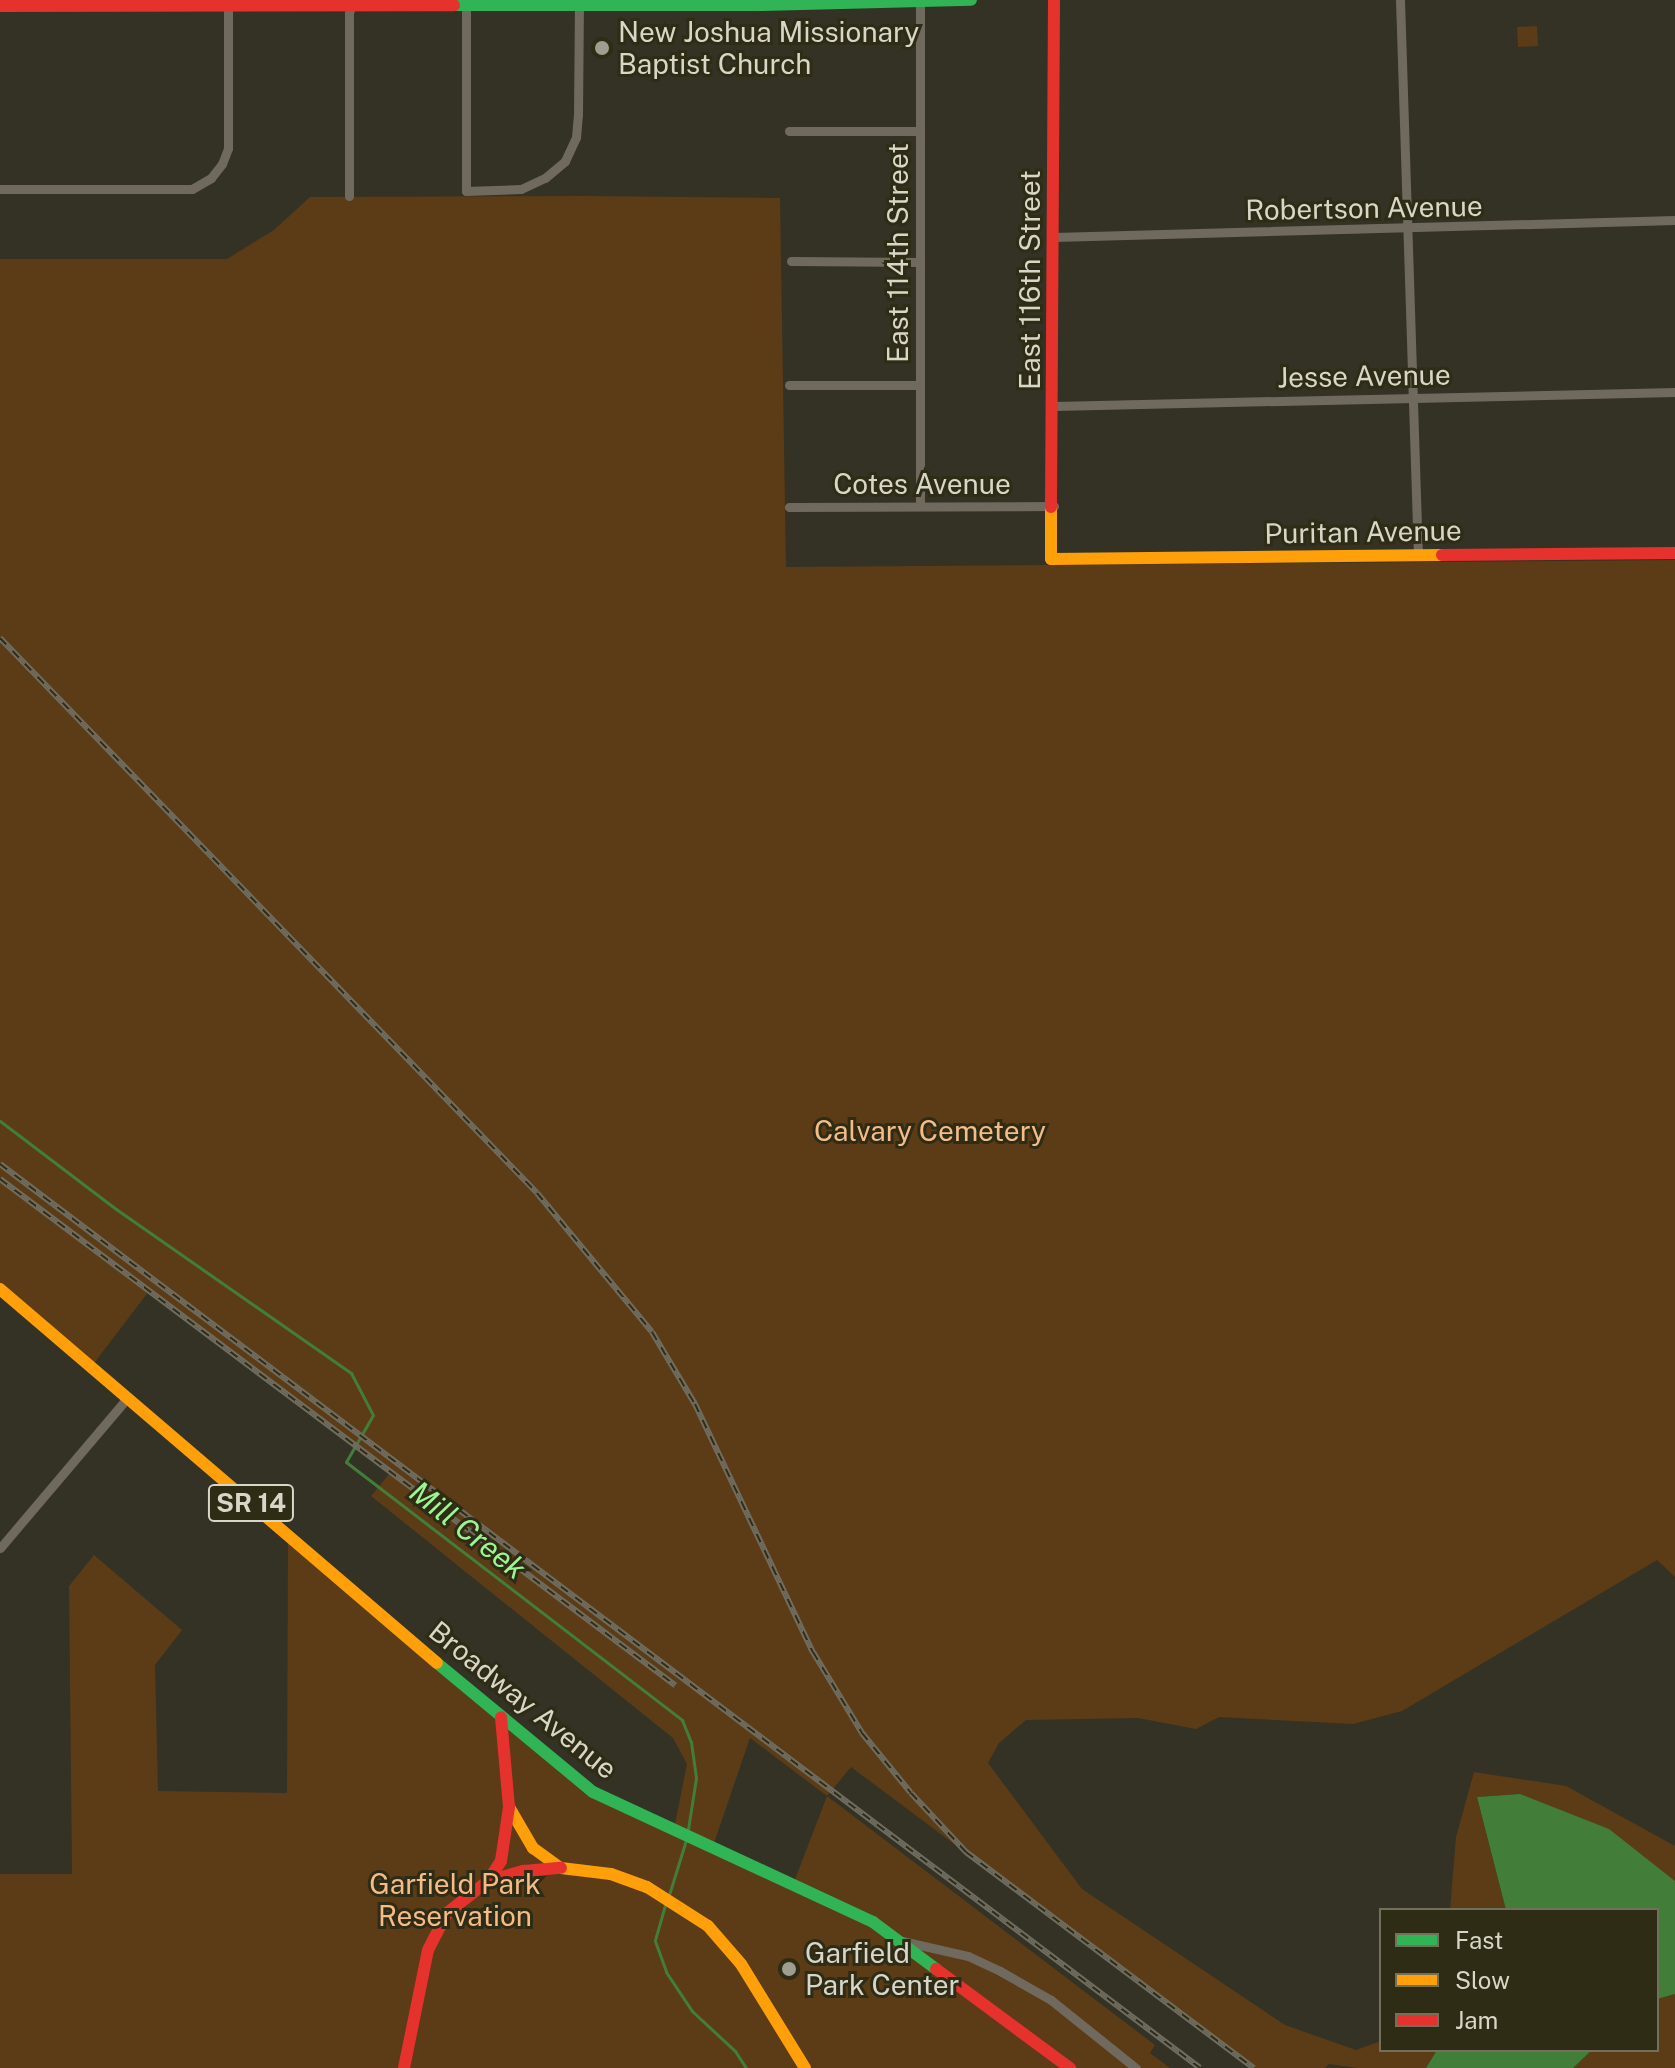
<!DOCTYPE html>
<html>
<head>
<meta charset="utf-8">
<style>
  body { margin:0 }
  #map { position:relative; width:1675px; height:2068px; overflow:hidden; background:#333225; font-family:"Public Sans",sans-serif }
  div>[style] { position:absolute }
  .green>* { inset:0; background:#5c3b17; transform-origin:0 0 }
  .water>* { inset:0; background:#427e3a }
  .stream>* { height:3px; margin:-1.5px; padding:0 1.5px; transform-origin:1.5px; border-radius:1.5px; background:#427e3a }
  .street>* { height:9px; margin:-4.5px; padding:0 4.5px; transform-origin:4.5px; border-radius:4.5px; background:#706a5e }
  .fast>* { height:12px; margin:-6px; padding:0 6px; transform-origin:6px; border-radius:6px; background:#30b455 }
  .slow>* { height:12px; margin:-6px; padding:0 6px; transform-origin:6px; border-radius:6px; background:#ff9f0a }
  .jam>* { height:12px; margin:-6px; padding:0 6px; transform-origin:6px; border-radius:6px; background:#e5322d }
  .rail>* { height:6px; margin-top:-3px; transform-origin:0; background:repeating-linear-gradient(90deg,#2f2c15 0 9px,#6f6c60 0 18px); box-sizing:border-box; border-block:2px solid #6f6c60 }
  .dots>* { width:22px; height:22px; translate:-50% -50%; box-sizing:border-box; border:4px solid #2f2c15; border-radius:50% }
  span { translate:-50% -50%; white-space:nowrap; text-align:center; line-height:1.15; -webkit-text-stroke:6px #2f2c15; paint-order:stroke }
  .shield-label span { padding:2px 6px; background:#2f2c15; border:2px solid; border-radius:6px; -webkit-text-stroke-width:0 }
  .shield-label { font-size:26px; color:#d7d6c8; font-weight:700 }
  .poi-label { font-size:28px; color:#d7d6c8 }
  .left { translate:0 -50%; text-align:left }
  .street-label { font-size:28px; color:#d7d6c8 }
  .park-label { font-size:28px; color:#f5bc87 }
  .water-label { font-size:30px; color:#9bf592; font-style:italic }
  .legend { position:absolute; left:1379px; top:1908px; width:280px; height:144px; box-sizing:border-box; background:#2f2c15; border:2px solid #72705d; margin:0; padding:10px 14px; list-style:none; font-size:24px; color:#d7d6c8 }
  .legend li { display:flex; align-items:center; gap:16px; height:40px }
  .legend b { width:40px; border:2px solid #72705d }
</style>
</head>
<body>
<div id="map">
  <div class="green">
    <i style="left:1537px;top:26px;width:20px;height:20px;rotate:87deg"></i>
    <i style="clip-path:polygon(evenodd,584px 196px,780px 198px,786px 567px,1675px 560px,1675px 1577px,1657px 1560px,1402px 1711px,1353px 1724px,1219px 1717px,1196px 1729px,1138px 1718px,1026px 1720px,999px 1743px,988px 1763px,1082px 1889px,1285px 2025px,1356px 2050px,1381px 2041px,1381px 2050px,1437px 2050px,1426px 2068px,1358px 2068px,1329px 2064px,1325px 2068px,1254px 2068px,851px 1767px,827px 1796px,1155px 2045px,1150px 2053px,1170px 2068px,0 2068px,0 1874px,72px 1874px,69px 1586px,94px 1555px,182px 1630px,155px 1665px,158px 1791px,287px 1793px,288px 1537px,593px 1792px,674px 1829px,687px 1764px,673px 1738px,371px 1496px,390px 1473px,149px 1291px,92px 1366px,0 1289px,0 259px,227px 259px,274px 230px,310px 197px,584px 196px,750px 1738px,827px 1796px,794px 1882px,713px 1846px,750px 1738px)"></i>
    <i style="clip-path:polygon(1474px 1772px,1566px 1786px,1675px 1846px,1675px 1881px,1608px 1829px,1520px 1794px,1477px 1797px,1506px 1910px,1450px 1910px,1456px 1837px)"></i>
    <i style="clip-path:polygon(1675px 1994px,1675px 2068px,1573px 2068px,1592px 2050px,1657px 2050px,1657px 1999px)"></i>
  </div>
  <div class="water">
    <i style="clip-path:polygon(1520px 1794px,1609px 1829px,1675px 1881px,1675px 1994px,1657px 1999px,1657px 1910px,1506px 1910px,1477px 1797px)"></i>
    <i style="clip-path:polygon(1437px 2050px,1592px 2050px,1573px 2068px,1426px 2068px)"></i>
  </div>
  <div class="stream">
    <i style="left:0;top:1121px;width:146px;rotate:37.2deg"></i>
    <i style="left:116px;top:1209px;width:287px;rotate:34.9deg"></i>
    <i style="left:351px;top:1373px;width:47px;rotate:62.4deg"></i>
    <i style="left:373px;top:1415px;width:54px;rotate:119.9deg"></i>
    <i style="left:346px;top:1462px;width:424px;rotate:37.5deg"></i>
    <i style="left:682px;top:1720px;width:24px;rotate:68deg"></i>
    <i style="left:691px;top:1742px;width:36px;rotate:82deg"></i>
    <i style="left:696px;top:1778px;width:52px;rotate:98.9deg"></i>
    <i style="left:668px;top:1898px;width:61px;rotate:-72.8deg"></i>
    <i style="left:665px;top:1905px;width:37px;rotate:106deg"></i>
    <i style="left:655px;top:1941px;width:33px;rotate:70deg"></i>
    <i style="left:666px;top:1972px;width:47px;rotate:56.3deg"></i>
    <i style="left:692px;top:2011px;width:59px;rotate:42.9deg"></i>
    <i style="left:735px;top:2051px;width:20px;rotate:57deg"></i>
  </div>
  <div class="street">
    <i style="left:1400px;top:0;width:556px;rotate:88.15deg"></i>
    <i style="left:920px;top:2px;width:502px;rotate:90deg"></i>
    <i style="left:466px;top:6px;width:185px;rotate:90deg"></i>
    <i style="left:466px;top:191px;width:55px;rotate:-2.1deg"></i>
    <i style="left:521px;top:189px;width:26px;rotate:-25deg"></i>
    <i style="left:545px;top:178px;width:26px;rotate:-40deg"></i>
    <i style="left:565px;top:161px;width:26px;rotate:-65deg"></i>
    <i style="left:576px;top:137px;width:22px;rotate:-85deg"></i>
    <i style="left:578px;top:115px;width:109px;rotate:-89.5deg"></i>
    <i style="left:789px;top:131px;width:131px"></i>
    <i style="left:0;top:189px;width:192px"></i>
    <i style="left:192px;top:189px;width:22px;rotate:-30deg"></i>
    <i style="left:211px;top:178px;width:18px;rotate:-52deg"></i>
    <i style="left:222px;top:164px;width:17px;rotate:-69deg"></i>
    <i style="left:228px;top:148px;width:142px;rotate:-90deg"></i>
    <i style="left:349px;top:196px;width:183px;rotate:-90deg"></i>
    <i style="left:349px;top:13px;width:10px;rotate:-73deg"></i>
    <i style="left:1054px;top:237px;width:621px;rotate:-1.57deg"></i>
    <i style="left:791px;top:261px;width:129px;rotate:0.4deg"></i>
    <i style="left:789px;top:385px;width:131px"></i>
    <i style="left:1054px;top:406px;width:621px;rotate:-1.29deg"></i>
    <i style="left:789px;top:507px;width:265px;rotate:-0.2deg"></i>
    <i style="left:0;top:1548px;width:198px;rotate:-49.7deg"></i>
    <i style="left:902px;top:1941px;width:68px;rotate:12.8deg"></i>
    <i style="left:968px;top:1956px;width:35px;rotate:25deg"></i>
    <i style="left:1000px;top:1971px;width:59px;rotate:29.6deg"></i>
    <i style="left:1051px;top:2000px;width:109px;rotate:38.7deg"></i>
  </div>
  <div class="fast">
    <i style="left:454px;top:5px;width:307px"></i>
    <i style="left:761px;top:5px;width:210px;rotate:-1.4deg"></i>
    <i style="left:437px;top:1663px;width:202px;rotate:39.6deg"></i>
    <i style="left:593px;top:1792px;width:309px;rotate:24.9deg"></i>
    <i style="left:873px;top:1922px;width:79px;rotate:36.7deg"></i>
  </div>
  <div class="slow">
    <i style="left:1051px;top:507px;width:52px;rotate:90deg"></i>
    <i style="left:1051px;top:559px;width:391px;rotate:-0.6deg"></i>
    <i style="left:0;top:1289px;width:575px;rotate:40.56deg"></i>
    <i style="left:509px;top:1807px;width:48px;rotate:59.7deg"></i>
    <i style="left:533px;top:1848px;width:34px;rotate:36deg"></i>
    <i style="left:561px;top:1868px;width:50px;rotate:6.8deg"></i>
    <i style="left:611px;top:1874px;width:38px;rotate:20deg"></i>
    <i style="left:647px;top:1887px;width:72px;rotate:32.6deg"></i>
    <i style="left:708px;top:1926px;width:50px;rotate:49deg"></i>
    <i style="left:741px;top:1964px;width:122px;rotate:58.4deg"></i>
  </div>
  <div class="jam">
    <i style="left:0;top:6px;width:454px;rotate:-0.1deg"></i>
    <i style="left:1051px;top:507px;width:507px;rotate:-89.66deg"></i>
    <i style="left:1442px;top:555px;width:233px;rotate:-0.5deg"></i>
    <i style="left:488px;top:1881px;width:37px;rotate:-16deg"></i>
    <i style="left:524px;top:1871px;width:37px;rotate:-5deg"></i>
    <i style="left:936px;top:1969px;width:167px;rotate:36.5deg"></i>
    <i style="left:404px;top:2068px;width:120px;rotate:-78.5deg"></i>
    <i style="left:428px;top:1950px;width:42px;rotate:-62.8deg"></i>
    <i style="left:447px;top:1913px;width:52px;rotate:-38deg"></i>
    <i style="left:488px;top:1881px;width:24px;rotate:-57deg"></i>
    <i style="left:501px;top:1861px;width:55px;rotate:-81.6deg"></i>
    <i style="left:509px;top:1807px;width:90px;rotate:-95.1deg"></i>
  </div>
  <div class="rail">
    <i style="left:0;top:638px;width:772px;rotate:45.94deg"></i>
    <i style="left:537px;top:1193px;width:180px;rotate:50.4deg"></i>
    <i style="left:652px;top:1332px;width:84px;rotate:59.2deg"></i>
    <i style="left:695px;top:1404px;width:275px;rotate:64.6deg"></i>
    <i style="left:813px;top:1652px;width:95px;rotate:58.8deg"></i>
    <i style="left:862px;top:1733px;width:77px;rotate:50.8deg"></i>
    <i style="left:911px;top:1793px;width:81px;rotate:47deg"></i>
    <i style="left:966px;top:1852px;width:360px;rotate:36.9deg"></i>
    <i style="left:0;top:1164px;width:1502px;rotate:36.99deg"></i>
    <i style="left:0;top:1179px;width:844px;rotate:36.86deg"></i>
  </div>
  <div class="dots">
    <i style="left:602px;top:48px;background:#9e9d8f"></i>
    <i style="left:789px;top:1969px;background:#9e9d8f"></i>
  </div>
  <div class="shield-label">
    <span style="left:251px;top:1503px">SR 14</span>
  </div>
  <div class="poi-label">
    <span class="left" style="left:618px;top:48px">New Joshua Missionary<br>Baptist Church</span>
    <span class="left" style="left:805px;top:1969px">Garfield<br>Park Center</span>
  </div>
  <div class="street-label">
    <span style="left:1364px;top:208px;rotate:-1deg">Robertson Avenue</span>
    <span style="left:898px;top:253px;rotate:-90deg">East 114th Street</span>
    <span style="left:1030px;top:280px;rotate:-90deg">East 116th Street</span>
    <span style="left:1364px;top:376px;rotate:-1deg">Jesse Avenue</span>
    <span style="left:922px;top:484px">Cotes Avenue</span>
    <span style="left:1363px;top:532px;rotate:-1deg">Puritan Avenue</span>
    <span style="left:523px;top:1700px;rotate:39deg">Broadway Avenue</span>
  </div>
  <div class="park-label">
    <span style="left:930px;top:1131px">Calvary Cemetery</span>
    <span style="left:455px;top:1900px">Garfield Park<br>Reservation</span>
  </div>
  <div class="water-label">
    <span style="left:468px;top:1530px;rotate:38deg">Mill Creek</span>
  </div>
  <ul class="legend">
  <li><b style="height:10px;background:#30b455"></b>Fast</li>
  <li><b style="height:10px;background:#ff9f0a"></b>Slow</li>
  <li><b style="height:10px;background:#e5322d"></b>Jam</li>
  </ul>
</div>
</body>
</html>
